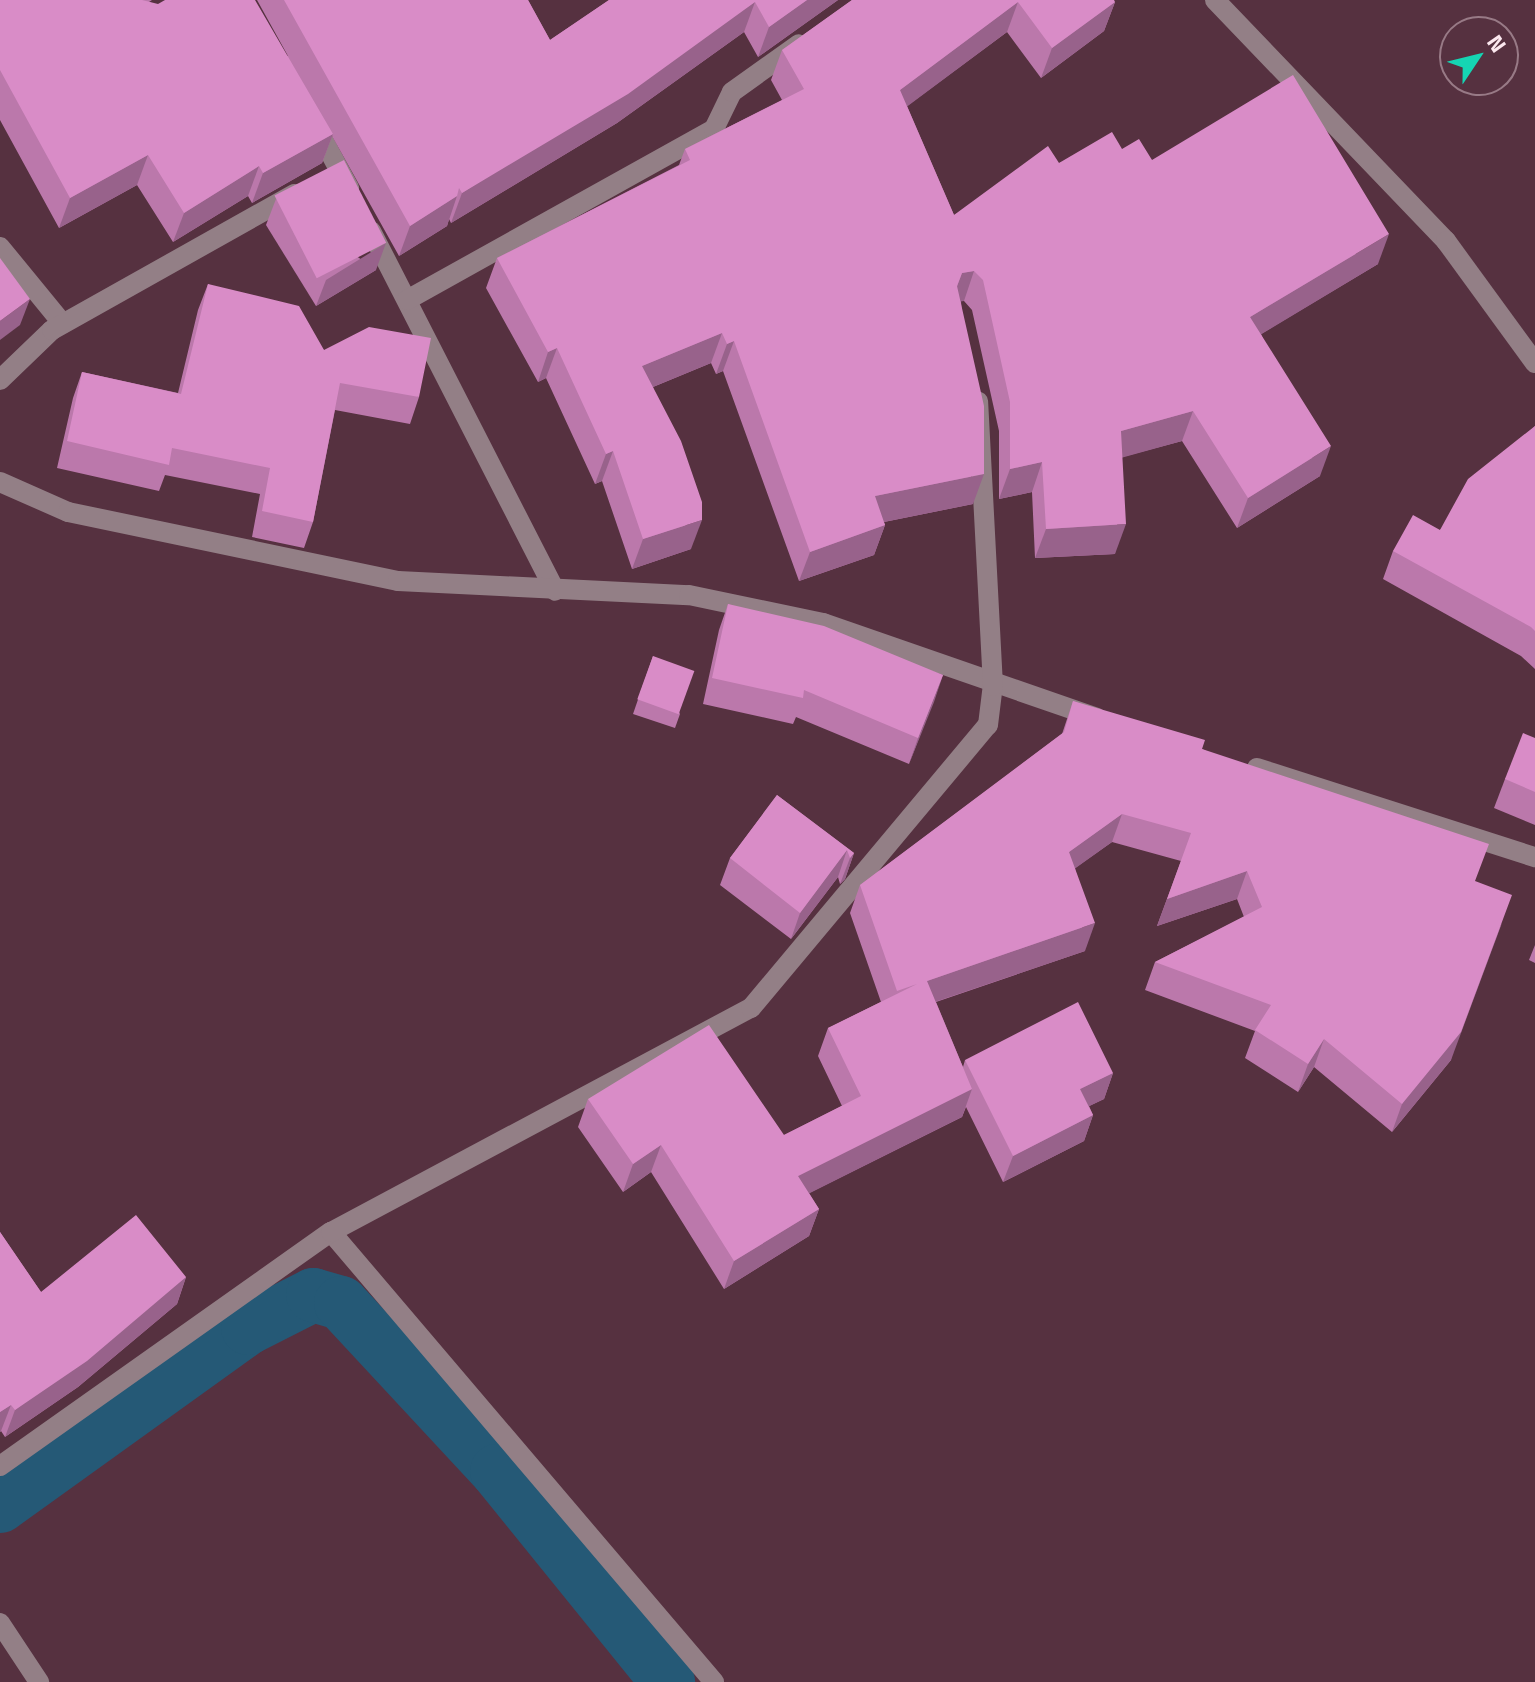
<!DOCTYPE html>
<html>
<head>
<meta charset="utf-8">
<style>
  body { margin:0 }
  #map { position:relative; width:1535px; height:1682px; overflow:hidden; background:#563140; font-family:"Titillium Web",sans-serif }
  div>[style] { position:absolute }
  .canal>* { height:54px; margin:-27px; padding:0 27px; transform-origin:27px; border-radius:27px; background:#255976 }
  .minor>* { height:20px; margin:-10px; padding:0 10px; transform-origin:10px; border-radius:10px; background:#937f86 }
  .wall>* { inset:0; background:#bb78ab }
  .shaded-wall>* { inset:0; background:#98628b }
  .building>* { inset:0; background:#d98cc7; transform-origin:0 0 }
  span { translate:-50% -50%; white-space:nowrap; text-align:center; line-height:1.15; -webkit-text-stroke:8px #563140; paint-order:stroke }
  .north { position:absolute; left:1439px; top:16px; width:80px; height:80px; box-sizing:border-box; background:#563140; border:2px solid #987a86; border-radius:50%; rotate:55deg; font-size:22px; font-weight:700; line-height:32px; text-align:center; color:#fce8ef }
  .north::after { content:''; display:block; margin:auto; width:28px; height:36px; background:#15d5b3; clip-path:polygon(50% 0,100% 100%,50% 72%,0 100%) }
</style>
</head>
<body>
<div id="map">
  <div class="canal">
    <i style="left:0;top:1506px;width:305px;rotate:-35.7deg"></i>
    <i style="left:248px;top:1328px;width:73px;rotate:-26.9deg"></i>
    <i style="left:313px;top:1295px;width:29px;rotate:16deg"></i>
    <i style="left:341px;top:1303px;width:229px;rotate:47.1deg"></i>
    <i style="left:497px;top:1471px;width:272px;rotate:51deg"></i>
  </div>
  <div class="minor">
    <i style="left:1215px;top:0;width:334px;rotate:46.2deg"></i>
    <i style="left:1446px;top:241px;width:151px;rotate:53.9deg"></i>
    <i style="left:315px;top:125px;width:72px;rotate:61.6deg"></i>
    <i style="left:371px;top:231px;width:404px;rotate:62.9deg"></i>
    <i style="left:0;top:247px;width:99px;rotate:50.7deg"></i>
    <i style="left:407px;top:300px;width:351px;rotate:-29.1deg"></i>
    <i style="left:714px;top:129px;width:41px;rotate:-64.1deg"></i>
    <i style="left:732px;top:92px;width:82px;rotate:-35.6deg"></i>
    <i style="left:0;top:380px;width:72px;rotate:-43.9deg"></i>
    <i style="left:52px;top:330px;width:278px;rotate:-29.3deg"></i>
    <i style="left:0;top:482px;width:74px;rotate:23.8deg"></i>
    <i style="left:68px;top:512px;width:337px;rotate:11.8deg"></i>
    <i style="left:398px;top:581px;width:291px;rotate:2.8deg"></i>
    <i style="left:689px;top:595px;width:137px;rotate:11.8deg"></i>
    <i style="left:823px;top:623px;width:290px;rotate:19.1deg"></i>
    <i style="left:1257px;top:768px;width:292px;rotate:17.8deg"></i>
    <i style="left:331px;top:1232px;width:591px;rotate:49.6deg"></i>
    <i style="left:0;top:1466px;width:405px;rotate:-35.3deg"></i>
    <i style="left:331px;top:1232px;width:476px;rotate:-28.1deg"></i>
    <i style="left:751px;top:1008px;width:369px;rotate:-50.1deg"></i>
    <i style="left:988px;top:725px;width:39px;rotate:-83deg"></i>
    <i style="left:993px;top:686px;width:285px;rotate:-93deg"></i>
    <i style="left:0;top:1623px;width:71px;rotate:56.5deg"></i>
  </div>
  <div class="wall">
    <i style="clip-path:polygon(0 0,152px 0,149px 2px,288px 56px,257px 0,528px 0,550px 40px,609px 0,838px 0,758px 57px,744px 32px,617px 123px,451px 223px,449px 219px,447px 226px,399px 256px,332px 136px,322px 163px,252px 203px,248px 196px,173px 242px,137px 185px,59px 228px,0 120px)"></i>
    <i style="clip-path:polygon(852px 0,1115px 2px,1104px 31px,1041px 78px,1007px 32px,907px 106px,954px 215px,1059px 163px,1122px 149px,1152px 160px,1378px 264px,1261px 334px,1320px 476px,1237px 528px,1182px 441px,1122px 457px,1115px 554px,1035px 558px,1032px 492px,999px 499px,999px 431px,972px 310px,964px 301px,961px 301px,973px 504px,884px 522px,885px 525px,874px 555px,799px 581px,723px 371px,716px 374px,711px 363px,653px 387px,691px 549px,632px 569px,602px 481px,595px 484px,546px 378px,538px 382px,486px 288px,497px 258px,679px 165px,685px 149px,782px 100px,771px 80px,782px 50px)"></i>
    <i style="clip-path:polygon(276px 199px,376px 270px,316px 306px,266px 225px)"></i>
    <i style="clip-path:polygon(208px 284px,324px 350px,419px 397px,410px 424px,335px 410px,313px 522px,304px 548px,252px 537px,260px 494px,165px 475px,159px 491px,57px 468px,73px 398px,82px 372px,178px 393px,198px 310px)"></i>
    <i style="clip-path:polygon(1535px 426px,1535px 669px,1521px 656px,1383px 579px,1393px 551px,1440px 530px)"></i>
    <i style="clip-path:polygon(728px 604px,943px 675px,909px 764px,796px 717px,793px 724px,703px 704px,719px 630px)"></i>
    <i style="clip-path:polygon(653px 656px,680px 714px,675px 728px,633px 714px)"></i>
    <i style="clip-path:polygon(1073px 701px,1202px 749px,1475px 881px,1451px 1060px,1392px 1132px,1314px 1067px,1298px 1092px,1245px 1058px,1255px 1031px,1145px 990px,1155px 962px,1244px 917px,1237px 899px,1157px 926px,1181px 861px,1112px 842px,1075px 868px,1085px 951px,936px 1002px,963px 1067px,965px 1060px,1113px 1073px,1104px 1099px,1089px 1106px,1093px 1115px,1084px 1141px,1003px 1182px,966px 1107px,962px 1117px,809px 1193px,819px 1209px,809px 1236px,724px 1289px,651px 1172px,623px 1192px,578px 1127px,588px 1099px,784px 1135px,842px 1106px,818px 1056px,828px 1028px,881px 1002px,850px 913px,860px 885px,1062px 734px)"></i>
    <i style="clip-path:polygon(1535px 738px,1535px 825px,1494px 808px,1505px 779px)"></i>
    <i style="clip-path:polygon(777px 795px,854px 853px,845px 879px,840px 884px,838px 877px,791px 939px,720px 885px,730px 858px)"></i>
    <i style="clip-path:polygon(1535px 945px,1535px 963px,1529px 960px)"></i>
    <i style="clip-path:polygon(0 1232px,41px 1292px,186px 1277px,177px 1304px,78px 1387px,5px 1437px,1px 1431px,0 1432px)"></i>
  </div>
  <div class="shaded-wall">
    <i style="clip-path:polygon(807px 0,838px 0,758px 57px,769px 27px)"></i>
    <i style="clip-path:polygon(755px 2px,744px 32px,617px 123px,451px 223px,462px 193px)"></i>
    <i style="clip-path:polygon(1018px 2px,1007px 32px,889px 120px,900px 90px)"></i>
    <i style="clip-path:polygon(1115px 2px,1104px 31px,1041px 78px,1052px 48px)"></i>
    <i style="clip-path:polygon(333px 134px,322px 163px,252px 203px,263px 173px)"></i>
    <i style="clip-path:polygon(148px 155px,137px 185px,59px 228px,70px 198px)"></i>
    <i style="clip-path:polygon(259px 166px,248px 196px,173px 242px,184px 213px)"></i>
    <i style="clip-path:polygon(457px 196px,447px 226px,399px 256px,410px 226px)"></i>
    <i style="clip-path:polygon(1389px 234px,1378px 264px,1240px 347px,1250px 317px)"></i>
    <i style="clip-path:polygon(386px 243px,376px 270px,316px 306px,326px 280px)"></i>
    <i style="clip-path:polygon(974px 271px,964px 301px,951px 303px,962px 273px)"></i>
    <i style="clip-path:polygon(30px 299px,20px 325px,0 340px,0 321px)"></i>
    <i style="clip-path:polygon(722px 333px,711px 363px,631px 396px,642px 366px)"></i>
    <i style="clip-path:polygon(734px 341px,723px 371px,716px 374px,727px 344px)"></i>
    <i style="clip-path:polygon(557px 348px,546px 378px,538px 382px,548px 352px)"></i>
    <i style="clip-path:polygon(1193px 411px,1182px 441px,1110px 461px,1121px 431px)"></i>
    <i style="clip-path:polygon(1331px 446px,1320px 476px,1237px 528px,1248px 498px)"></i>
    <i style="clip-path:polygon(613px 451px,602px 481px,595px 484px,606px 454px)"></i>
    <i style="clip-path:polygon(1042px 462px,1032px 492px,999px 499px,1010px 469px)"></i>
    <i style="clip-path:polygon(984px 474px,973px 504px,864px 526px,875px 496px)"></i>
    <i style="clip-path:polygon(702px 520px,691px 549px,632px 569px,643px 539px)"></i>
    <i style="clip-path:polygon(1126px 524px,1115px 554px,1035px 558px,1046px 529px)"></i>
    <i style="clip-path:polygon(885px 525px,874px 555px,799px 581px,810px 552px)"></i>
    <i style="clip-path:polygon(943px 675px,934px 702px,909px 764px,918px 738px)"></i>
    <i style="clip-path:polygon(1122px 814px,1112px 842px,1059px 880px,1069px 852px)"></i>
    <i style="clip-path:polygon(847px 850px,838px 877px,791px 939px,800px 913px)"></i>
    <i style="clip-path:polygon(854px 853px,845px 879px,840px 884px,850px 858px)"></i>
    <i style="clip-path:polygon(1247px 871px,1237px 899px,1157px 926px,1167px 899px)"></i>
    <i style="clip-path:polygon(1095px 923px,1085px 951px,917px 1008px,927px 981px)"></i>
    <i style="clip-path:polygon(1502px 923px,1451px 1060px,1392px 1132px,1402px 1104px)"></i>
    <i style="clip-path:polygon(1324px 1039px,1314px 1067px,1298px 1092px,1308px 1064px)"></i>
    <i style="clip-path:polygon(1113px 1073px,1104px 1099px,1071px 1115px,1080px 1089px)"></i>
    <i style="clip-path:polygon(972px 1089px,962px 1117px,788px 1204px,798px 1176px)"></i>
    <i style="clip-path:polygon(1093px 1115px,1084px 1141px,1003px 1182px,1013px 1156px)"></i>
    <i style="clip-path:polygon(661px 1145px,651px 1172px,623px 1192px,633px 1164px)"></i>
    <i style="clip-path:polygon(819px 1209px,809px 1236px,724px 1289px,734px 1261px)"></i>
    <i style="clip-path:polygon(186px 1277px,177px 1304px,78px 1387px,5px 1437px,15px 1410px)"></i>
    <i style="clip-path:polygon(11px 1405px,1px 1431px,0 1432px,0 1412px)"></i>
  </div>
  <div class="building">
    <i style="clip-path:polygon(0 0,142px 0,158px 4px,165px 0,255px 0,333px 134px,263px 173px,259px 166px,184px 213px,148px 155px,70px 198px,0 70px)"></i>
    <i style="clip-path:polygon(284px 0,528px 0,550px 40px,609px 0,807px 0,769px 27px,755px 2px,628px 94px,462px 193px,459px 188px,457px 196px,410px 226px)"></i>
    <i style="clip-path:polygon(852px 0,1114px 0,1115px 2px,1052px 48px,1018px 2px,900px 90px,954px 215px,1048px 146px,1059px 163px,1112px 132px,1122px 149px,1139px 139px,1152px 160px,1293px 75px,1389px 234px,1250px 317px,1331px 446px,1248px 498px,1193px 411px,1121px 431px,1126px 524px,1046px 529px,1042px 462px,1010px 469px,1010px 402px,983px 280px,974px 271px,962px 273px,957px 286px,984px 406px,984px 474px,875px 496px,885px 525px,810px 552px,734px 341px,727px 344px,722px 333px,642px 366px,681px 441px,702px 502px,702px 520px,643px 539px,613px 451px,606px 454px,557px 348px,548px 352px,497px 258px,690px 160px,685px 149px,804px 89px,782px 50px)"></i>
    <i style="left:344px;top:160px;width:93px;height:78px;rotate:63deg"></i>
    <i style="clip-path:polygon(0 258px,30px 299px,0 321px)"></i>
    <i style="clip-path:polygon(208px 284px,299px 306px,324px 350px,369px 327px,431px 338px,419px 397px,340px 383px,313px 522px,262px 511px,270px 468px,172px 448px,169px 465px,67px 441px,82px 372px,181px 394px)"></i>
    <i style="clip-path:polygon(1535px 426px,1535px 631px,1531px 627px,1393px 551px,1413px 515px,1440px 530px,1468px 479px)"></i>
    <i style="clip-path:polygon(728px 604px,824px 626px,943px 675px,918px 738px,804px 690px,803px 698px,712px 678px)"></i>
    <i style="left:653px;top:656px;width:44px;height:46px;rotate:20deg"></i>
    <i style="clip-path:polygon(1073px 701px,1205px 740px,1202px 749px,1489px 844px,1475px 881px,1512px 895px,1461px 1032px,1402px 1104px,1324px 1039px,1308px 1064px,1255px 1030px,1271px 1005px,1155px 962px,1262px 907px,1247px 871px,1167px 899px,1191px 833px,1122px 814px,1069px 852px,1095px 923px,927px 981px,972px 1089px,798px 1176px,819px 1209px,734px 1261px,661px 1145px,633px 1164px,588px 1099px,709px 1025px,784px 1135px,861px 1096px,828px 1028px,917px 984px,897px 991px,860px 885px,1064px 732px)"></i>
    <i style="clip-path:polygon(1523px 733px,1535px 738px,1535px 792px,1505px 779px)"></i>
    <i style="clip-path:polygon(777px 795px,854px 853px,850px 858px,847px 850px,800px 913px,730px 858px)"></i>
    <i style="clip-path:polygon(1078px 1002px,1113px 1073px,1080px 1089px,1093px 1115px,1013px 1156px,965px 1060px)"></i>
    <i style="clip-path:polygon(136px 1215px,186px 1277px,87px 1361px,15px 1410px,11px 1405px,0 1412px,0 1232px,41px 1292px)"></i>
  </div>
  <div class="north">N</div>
</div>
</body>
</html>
